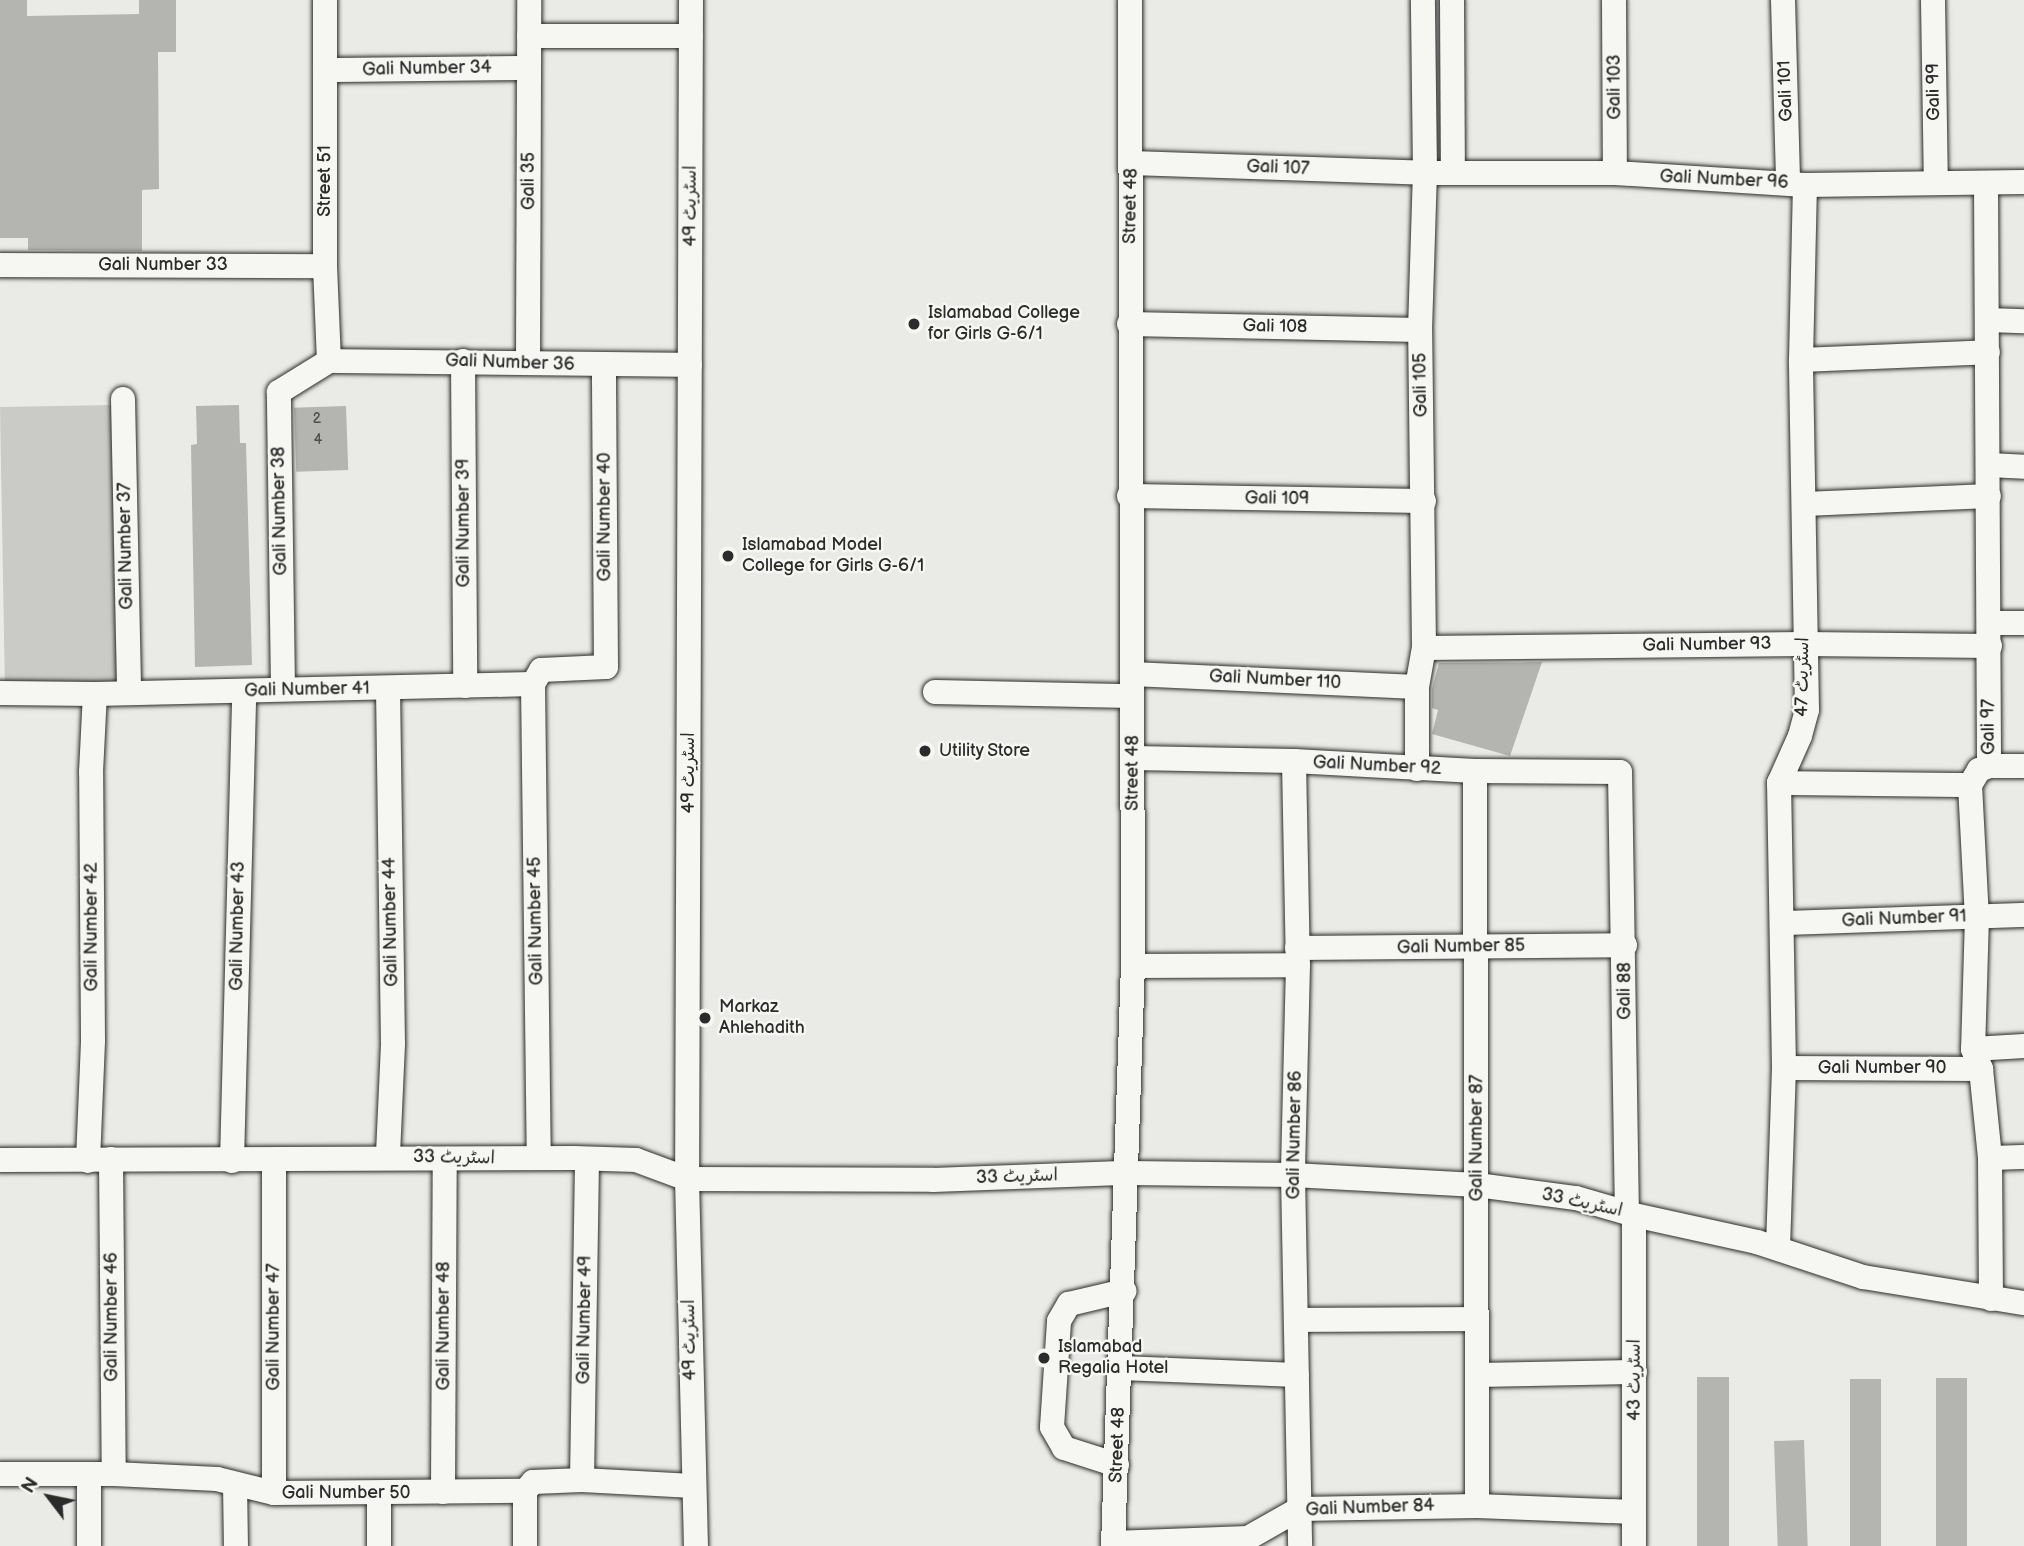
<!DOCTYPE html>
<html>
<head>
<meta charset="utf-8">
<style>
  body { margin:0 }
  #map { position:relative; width:2024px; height:1546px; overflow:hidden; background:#eaeae6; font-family:"Balsamiq Sans","Playpen Sans Arabic",sans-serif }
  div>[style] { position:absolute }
  .green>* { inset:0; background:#cacac7; transform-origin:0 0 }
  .building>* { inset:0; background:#b4b4b1; transform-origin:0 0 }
  .roads { filter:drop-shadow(0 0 2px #2b2b2b) drop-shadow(0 0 2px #2b2b2b) }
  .minor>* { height:24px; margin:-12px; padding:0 12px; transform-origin:12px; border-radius:12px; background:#f6f6f2 }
  .dots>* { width:19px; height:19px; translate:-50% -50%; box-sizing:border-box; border:4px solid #f6f6f2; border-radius:50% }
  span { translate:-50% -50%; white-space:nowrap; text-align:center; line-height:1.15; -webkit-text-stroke:5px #f6f6f2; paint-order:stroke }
  .number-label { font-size:14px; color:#4d4d4c }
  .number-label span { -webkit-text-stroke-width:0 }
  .street-label { font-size:18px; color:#2b2b2b }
  .poi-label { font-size:18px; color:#2b2b2b }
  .left { translate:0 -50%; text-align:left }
  .north { position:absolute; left:14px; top:1462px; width:70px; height:70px; -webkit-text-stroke:5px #f6f6f2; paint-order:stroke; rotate:302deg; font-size:19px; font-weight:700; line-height:28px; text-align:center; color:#2b2b2b }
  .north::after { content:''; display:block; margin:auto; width:24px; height:32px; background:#2b2b2b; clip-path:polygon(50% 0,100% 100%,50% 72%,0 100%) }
</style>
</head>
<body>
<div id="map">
  <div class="green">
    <i style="left:116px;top:405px;width:283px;height:116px;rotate:89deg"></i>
  </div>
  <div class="building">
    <i style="clip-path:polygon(0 0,27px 0,27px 16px,139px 14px,139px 0,176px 0,176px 52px,158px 52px,159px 189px,142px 190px,142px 251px,28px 250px,28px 238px,0 238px)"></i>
    <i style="clip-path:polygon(239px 405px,240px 443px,246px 443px,252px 665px,195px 667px,191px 445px,197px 444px,196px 406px)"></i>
    <i style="left:346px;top:406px;width:64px;height:52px;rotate:88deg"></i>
    <i style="clip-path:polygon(1542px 662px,1510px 756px,1432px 734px,1438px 710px,1432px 708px,1432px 689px,1439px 663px)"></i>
    <i style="left:1729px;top:1377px;width:169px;height:32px;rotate:90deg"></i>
    <i style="left:1936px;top:1378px;width:31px;height:168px"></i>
    <i style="left:1850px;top:1379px;width:31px;height:167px"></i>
    <i style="left:1804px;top:1440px;width:106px;height:30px;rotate:88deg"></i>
  </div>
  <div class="roads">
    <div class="minor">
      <i style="left:325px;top:0;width:266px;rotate:90deg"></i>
      <i style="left:325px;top:266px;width:95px;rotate:87.6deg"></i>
      <i style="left:691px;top:0;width:1179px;rotate:90.19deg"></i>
      <i style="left:687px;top:1179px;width:367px;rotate:88.6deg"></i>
      <i style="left:1452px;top:0;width:173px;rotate:89.7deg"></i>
      <i style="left:1614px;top:0;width:173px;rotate:89.7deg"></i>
      <i style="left:1783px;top:0;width:183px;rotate:88.4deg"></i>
      <i style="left:1933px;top:0;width:183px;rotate:89.1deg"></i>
      <i style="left:529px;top:36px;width:162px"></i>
      <i style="left:325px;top:70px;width:204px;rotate:-0.6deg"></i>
      <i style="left:1131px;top:163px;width:294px;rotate:1.9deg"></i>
      <i style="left:1425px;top:173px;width:190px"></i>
      <i style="left:1615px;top:173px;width:190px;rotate:3.6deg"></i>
      <i style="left:1805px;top:185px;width:219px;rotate:-0.8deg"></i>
      <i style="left:1986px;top:184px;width:582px;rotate:89.7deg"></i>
      <i style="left:1989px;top:766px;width:11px;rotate:158deg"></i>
      <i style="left:1979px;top:770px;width:17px;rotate:121deg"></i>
      <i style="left:1970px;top:785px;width:132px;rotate:87deg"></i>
      <i style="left:1977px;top:917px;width:132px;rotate:91.7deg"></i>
      <i style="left:1973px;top:1049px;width:22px;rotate:68deg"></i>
      <i style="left:1981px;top:1069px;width:89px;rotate:84.2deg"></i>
      <i style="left:1990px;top:1158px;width:141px;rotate:89.6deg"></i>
      <i style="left:0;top:265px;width:325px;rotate:0.2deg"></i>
      <i style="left:1988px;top:320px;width:36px;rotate:2deg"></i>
      <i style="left:1129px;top:324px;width:291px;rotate:1.2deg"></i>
      <i style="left:1801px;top:360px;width:187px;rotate:-2.4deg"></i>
      <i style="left:329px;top:361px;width:361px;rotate:0.6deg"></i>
      <i style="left:463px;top:361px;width:325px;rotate:89.6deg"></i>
      <i style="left:528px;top:362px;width:362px;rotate:-89.8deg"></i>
      <i style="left:123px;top:399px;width:293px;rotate:88.8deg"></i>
      <i style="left:1989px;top:465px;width:35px;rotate:3deg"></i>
      <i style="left:1129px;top:496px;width:295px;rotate:1deg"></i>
      <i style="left:1805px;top:504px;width:184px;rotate:-2.5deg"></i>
      <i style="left:1990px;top:623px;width:34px"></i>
      <i style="left:1424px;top:648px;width:380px;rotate:-0.6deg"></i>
      <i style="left:1804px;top:644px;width:186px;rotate:0.6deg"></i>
      <i style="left:1132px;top:674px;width:285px;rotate:2.6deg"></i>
      <i style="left:533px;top:684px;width:474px;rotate:89.3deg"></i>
      <i style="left:388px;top:688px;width:356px;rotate:89.2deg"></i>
      <i style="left:393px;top:1044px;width:112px;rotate:92.6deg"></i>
      <i style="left:283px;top:689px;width:297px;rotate:-90.8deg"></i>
      <i style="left:279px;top:392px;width:59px;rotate:-31.8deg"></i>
      <i style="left:935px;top:692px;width:197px;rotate:1.2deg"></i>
      <i style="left:0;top:693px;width:95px;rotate:0.6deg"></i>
      <i style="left:95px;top:694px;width:438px;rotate:-1.3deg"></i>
      <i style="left:533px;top:684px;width:16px;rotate:-60deg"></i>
      <i style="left:541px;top:670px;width:65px;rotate:-2.6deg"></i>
      <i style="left:606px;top:667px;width:300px;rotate:-90.4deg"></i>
      <i style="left:1133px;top:758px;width:161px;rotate:1.1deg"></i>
      <i style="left:1294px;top:761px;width:181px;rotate:3.2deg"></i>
      <i style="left:1475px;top:771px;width:145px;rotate:0.4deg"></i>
      <i style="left:1620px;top:772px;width:438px;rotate:89.1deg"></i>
      <i style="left:1294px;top:761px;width:204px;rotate:88.9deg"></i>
      <i style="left:1298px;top:965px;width:210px;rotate:91.4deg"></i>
      <i style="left:1293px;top:1175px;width:371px;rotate:88.9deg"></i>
      <i style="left:1989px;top:766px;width:35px"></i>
      <i style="left:1417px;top:769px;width:82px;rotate:-90deg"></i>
      <i style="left:1417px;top:687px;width:40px;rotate:-80deg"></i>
      <i style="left:1424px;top:648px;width:318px;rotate:-90.7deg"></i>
      <i style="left:1420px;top:330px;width:157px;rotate:-88.2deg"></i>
      <i style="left:1425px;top:173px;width:173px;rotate:-90.7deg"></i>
      <i style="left:1475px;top:771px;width:735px;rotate:89.84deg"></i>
      <i style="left:1779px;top:783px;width:191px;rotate:0.6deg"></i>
      <i style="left:1783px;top:923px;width:241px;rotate:-1.9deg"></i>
      <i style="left:1297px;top:948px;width:328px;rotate:-0.5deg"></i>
      <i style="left:1133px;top:966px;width:165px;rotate:-0.3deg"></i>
      <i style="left:1973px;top:1049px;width:51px;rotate:-3.4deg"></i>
      <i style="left:1784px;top:1068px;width:197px;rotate:0.3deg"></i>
      <i style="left:1990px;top:1158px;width:34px;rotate:-2deg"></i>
      <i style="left:111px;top:1159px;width:315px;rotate:89.5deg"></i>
      <i style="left:0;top:1160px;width:574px;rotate:-0.2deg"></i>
      <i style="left:574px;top:1158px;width:62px;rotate:1.8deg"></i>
      <i style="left:636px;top:1160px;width:54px;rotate:20.4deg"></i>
      <i style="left:687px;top:1179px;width:246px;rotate:0.2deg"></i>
      <i style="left:933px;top:1180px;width:195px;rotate:-2.1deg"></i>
      <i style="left:1128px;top:1173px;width:165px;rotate:0.7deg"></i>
      <i style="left:1293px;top:1175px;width:184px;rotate:3.1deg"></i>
      <i style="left:1477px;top:1185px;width:100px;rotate:7.5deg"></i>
      <i style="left:1576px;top:1198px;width:60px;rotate:16.3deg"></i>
      <i style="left:1634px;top:1215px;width:126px;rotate:12.4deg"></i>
      <i style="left:1757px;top:1242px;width:112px;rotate:18.3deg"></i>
      <i style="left:1863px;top:1277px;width:163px;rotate:9.2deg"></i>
      <i style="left:274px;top:1160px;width:333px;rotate:90deg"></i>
      <i style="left:88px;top:1161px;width:121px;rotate:-87.6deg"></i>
      <i style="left:93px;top:1040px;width:268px;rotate:-90.4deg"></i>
      <i style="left:91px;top:772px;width:78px;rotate:-87.1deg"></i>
      <i style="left:232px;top:1161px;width:470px;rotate:-88.5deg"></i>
      <i style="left:1634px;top:1215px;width:331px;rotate:90deg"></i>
      <i style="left:1778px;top:1248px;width:180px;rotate:-88.1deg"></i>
      <i style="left:1784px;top:1068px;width:285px;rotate:-91deg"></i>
      <i style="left:1779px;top:783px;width:51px;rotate:-65.9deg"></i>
      <i style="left:1800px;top:736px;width:27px;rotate:-75deg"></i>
      <i style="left:1807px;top:710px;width:350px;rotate:-91deg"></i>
      <i style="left:1801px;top:360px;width:175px;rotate:-88.7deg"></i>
      <i style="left:1296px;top:1320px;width:181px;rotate:-0.3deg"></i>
      <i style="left:1121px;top:1368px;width:176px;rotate:2.3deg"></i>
      <i style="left:1478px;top:1375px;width:157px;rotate:-1.1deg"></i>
      <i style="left:1117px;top:1465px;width:56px;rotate:-162.2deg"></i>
      <i style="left:1064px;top:1448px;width:24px;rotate:-120deg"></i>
      <i style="left:1052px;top:1427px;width:106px;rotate:-86.2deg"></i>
      <i style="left:1059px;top:1321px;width:20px;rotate:-60deg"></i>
      <i style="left:1069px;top:1304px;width:57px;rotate:-13.3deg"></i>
      <i style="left:0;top:1474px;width:114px"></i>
      <i style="left:114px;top:1474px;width:103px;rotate:2.8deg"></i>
      <i style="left:217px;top:1479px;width:59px;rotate:13.8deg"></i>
      <i style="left:274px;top:1493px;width:251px;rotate:-0.5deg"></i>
      <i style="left:582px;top:1480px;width:321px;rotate:-89.1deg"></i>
      <i style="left:235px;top:1484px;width:62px;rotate:89.1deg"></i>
      <i style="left:443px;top:1492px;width:331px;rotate:-89.7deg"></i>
      <i style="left:1113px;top:1543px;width:135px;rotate:-2.1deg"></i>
      <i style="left:1248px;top:1538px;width:59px;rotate:-29.6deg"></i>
      <i style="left:1299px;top:1509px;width:178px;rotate:-1deg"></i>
      <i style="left:1477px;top:1506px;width:157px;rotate:2.2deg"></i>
      <i style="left:89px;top:1546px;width:71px;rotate:-90deg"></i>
      <i style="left:379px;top:1546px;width:53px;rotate:-90deg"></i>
      <i style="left:525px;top:1546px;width:55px;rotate:-90deg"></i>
      <i style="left:525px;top:1491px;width:12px;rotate:-48deg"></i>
      <i style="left:533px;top:1482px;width:49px;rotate:-2.3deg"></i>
      <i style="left:582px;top:1480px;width:111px;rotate:3.1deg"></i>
      <i style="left:1113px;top:1546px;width:580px;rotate:-88.03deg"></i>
      <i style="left:1133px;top:966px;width:966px;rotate:-90.18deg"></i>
    </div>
  </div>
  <div class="dots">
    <i style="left:914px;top:324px;background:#2b2b2b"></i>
    <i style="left:728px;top:556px;background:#2b2b2b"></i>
    <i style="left:925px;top:751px;background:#2b2b2b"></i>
    <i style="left:705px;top:1018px;background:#2b2b2b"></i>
    <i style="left:1044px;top:1358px;background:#2b2b2b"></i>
  </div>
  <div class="number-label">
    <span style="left:317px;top:419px">2</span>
    <span style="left:318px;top:440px">4</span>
  </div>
  <div class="street-label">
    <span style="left:427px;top:69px;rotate:-1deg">Gali Number 34</span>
    <span style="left:1615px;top:87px;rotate:-90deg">Gali 103</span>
    <span style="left:1786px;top:91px;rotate:-92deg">Gali 101</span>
    <span style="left:1934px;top:92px;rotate:-91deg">Gali 99</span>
    <span style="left:1278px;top:168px;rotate:2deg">Gali 107</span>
    <span style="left:1724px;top:180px;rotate:3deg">Gali Number 96</span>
    <span style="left:325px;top:181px;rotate:-90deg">Street 51</span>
    <span style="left:529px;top:181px;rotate:-90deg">Gali 35</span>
    <span style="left:691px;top:206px;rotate:-90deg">اسٹریٹ 49</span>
    <span style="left:1131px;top:206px;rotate:-89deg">Street 48</span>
    <span style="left:163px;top:265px">Gali Number 33</span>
    <span style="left:1275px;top:327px;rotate:1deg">Gali 108</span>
    <span style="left:510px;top:363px;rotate:2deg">Gali Number 36</span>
    <span style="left:1421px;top:385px;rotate:-91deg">Gali 105</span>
    <span style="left:1277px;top:499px;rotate:1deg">Gali 109</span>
    <span style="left:280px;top:511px;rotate:-91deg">Gali Number 38</span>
    <span style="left:605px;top:517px;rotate:-90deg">Gali Number 40</span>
    <span style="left:464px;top:523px;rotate:-90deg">Gali Number 39</span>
    <span style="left:126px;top:546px;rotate:-91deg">Gali Number 37</span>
    <span style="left:1707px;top:645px;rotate:-1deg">Gali Number 93</span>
    <span style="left:1803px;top:677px;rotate:-89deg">اسٹریٹ 47</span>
    <span style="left:1275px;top:680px;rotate:3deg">Gali Number 110</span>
    <span style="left:307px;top:690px;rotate:-1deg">Gali Number 41</span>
    <span style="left:1989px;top:727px;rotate:-90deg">Gali 97</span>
    <span style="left:1377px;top:766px;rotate:3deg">Gali Number 92</span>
    <span style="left:689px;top:773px;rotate:-90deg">اسٹریٹ 49</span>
    <span style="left:1133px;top:773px;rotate:-90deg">Street 48</span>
    <span style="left:1904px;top:919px;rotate:-2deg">Gali Number 91</span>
    <span style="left:536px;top:921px;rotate:-91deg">Gali Number 45</span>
    <span style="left:391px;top:922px;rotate:-91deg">Gali Number 44</span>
    <span style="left:238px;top:926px;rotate:-89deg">Gali Number 43</span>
    <span style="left:92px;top:927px;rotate:-90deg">Gali Number 42</span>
    <span style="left:1461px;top:947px;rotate:-1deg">Gali Number 85</span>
    <span style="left:1625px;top:991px;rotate:-90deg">Gali 88</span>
    <span style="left:1882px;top:1068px">Gali Number 90</span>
    <span style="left:1295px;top:1135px;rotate:-89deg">Gali Number 86</span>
    <span style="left:1477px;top:1138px;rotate:-90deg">Gali Number 87</span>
    <span style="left:454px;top:1158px;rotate:1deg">اسٹریٹ 33</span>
    <span style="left:1017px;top:1177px;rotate:-2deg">اسٹریٹ 33</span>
    <span style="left:1582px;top:1203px;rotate:12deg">اسٹریٹ 33</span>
    <span style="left:112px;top:1317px;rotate:-90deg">Gali Number 46</span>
    <span style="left:585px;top:1320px;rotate:-89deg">Gali Number 49</span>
    <span style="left:444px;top:1326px;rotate:-90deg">Gali Number 48</span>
    <span style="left:274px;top:1327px;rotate:-90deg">Gali Number 47</span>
    <span style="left:690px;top:1340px;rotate:-91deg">اسٹریٹ 49</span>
    <span style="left:1635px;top:1380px;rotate:-90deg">اسٹریٹ 43</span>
    <span style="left:1118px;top:1445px;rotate:-88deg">Street 48</span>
    <span style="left:346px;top:1493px">Gali Number 50</span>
    <span style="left:1370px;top:1508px;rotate:-2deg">Gali Number 84</span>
  </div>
  <div class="poi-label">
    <span class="left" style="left:928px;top:324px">Islamabad College<br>for Girls G-6/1</span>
    <span class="left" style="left:742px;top:556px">Islamabad Model<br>College for Girls G-6/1</span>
    <span class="left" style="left:939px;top:751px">Utility Store</span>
    <span class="left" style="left:719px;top:1018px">Markaz<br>Ahlehadith</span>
    <span class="left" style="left:1058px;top:1358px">Islamabad<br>Regalia Hotel</span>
  </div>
  <div class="north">N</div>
</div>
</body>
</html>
